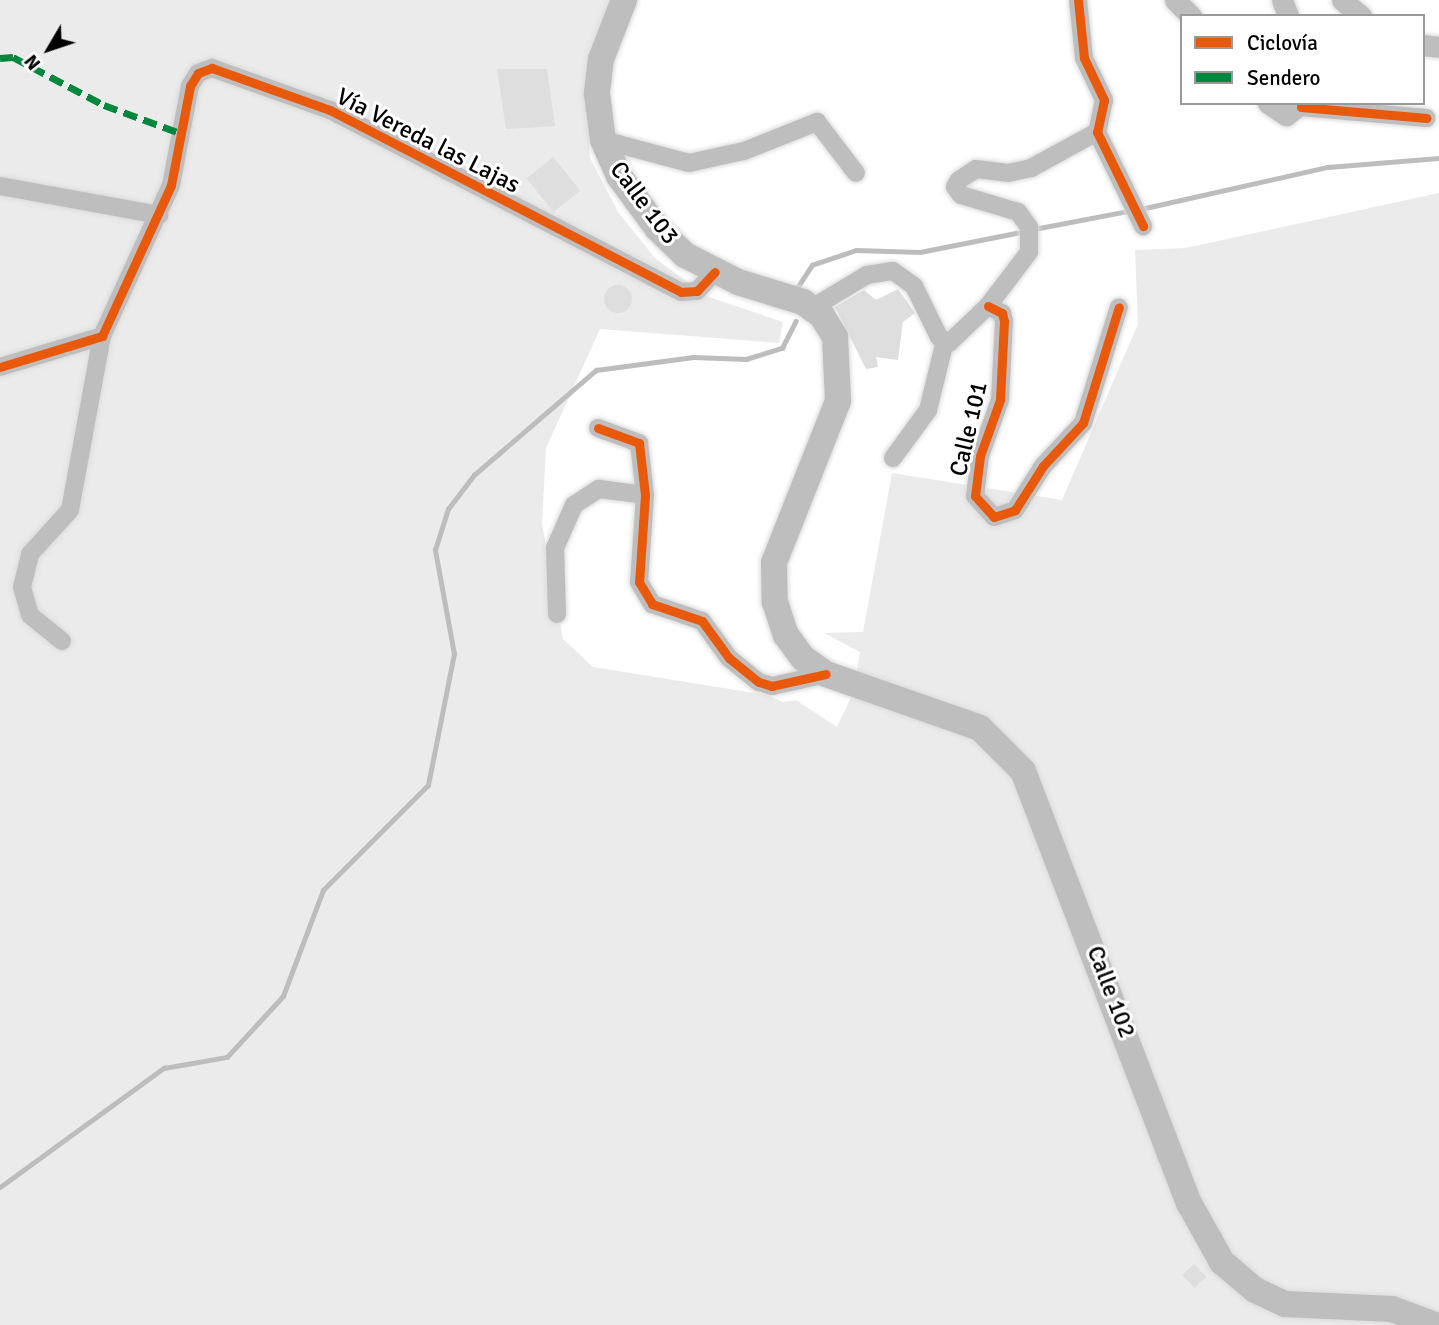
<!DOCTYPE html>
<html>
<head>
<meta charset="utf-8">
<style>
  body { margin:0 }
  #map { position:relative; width:1439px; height:1325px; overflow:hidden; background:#fff; font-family:Signika,sans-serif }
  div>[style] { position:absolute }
  .green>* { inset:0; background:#ebebeb }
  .stream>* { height:4.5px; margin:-2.25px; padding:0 2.25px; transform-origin:2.25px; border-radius:2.25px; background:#bdbdbd }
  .building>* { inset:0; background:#dedede; transform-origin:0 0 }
  .round { border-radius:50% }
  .roads { filter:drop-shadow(0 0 2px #dbdbdb) drop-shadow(0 0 2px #dbdbdb) }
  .minor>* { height:18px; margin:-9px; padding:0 9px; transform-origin:9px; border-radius:9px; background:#bebebe }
  .tertiary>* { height:21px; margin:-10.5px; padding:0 10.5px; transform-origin:10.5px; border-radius:10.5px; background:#bebebe }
  .primary>* { height:26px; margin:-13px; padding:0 13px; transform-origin:13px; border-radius:13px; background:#bebebe }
  .quiet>* { height:7px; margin-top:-3.5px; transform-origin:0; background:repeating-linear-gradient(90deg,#00873e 0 14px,transparent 0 21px) }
  .cycleway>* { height:9px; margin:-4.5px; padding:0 4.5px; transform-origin:4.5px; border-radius:4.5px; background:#e8590c }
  span { translate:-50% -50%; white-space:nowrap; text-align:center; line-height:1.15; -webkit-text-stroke:6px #fff; paint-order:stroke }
  .street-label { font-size:24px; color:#000 }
  .legend { position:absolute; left:1180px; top:14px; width:245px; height:91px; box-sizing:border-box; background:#fff; border:2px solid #999; margin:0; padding:9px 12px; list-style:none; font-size:21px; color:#000 }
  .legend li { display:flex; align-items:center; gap:14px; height:35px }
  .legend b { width:35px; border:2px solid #999 }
  .north { position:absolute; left:14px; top:14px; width:70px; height:70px; -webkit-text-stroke:5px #fff; paint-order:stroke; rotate:231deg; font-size:19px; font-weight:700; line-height:28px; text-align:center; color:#000 }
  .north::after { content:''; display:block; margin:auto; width:24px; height:32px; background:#000; clip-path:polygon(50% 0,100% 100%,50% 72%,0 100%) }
</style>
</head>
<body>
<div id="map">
  <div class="green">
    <i style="clip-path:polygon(0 0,613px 0,588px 106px,590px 158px,618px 212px,655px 258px,706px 296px,783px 322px,779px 343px,600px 329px,546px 448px,542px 524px,563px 639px,593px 667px,767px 695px,783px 702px,796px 700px,837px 727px,853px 693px,860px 652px,824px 633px,863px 632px,892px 473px,1062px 500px,1138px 324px,1135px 250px,1186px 248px,1439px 193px,1439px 1325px,0 1325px)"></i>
  </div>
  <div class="stream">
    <i style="left:1141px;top:209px;width:192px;rotate:-12.7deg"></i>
    <i style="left:1328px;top:167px;width:111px;rotate:-4.6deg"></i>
    <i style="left:1034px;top:229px;width:96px;rotate:-10.8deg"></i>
    <i style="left:797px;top:288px;width:27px;rotate:-57deg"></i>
    <i style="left:812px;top:265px;width:46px;rotate:-18.8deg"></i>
    <i style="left:856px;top:250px;width:64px;rotate:1.8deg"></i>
    <i style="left:920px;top:252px;width:108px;rotate:-11.2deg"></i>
    <i style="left:0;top:1187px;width:203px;rotate:-36deg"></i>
    <i style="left:164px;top:1068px;width:64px;rotate:-9.9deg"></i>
    <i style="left:227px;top:1057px;width:83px;rotate:-47.4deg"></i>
    <i style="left:283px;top:996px;width:113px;rotate:-69.3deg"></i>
    <i style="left:323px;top:890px;width:148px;rotate:-45deg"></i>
    <i style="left:428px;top:785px;width:134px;rotate:-78.8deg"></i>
    <i style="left:454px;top:654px;width:106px;rotate:-100.4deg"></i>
    <i style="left:435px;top:550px;width:43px;rotate:-72.4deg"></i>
    <i style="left:448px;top:509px;width:43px;rotate:-52.6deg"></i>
    <i style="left:474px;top:475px;width:161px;rotate:-40.7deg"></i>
    <i style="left:596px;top:370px;width:98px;rotate:-7.6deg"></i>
    <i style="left:693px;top:357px;width:53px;rotate:2.2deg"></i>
    <i style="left:746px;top:359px;width:38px;rotate:-17deg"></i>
    <i style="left:782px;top:348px;width:30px;rotate:-63deg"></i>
  </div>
  <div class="building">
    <i style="clip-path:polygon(497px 69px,547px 69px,555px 126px,506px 129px)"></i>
    <i style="left:553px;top:157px;width:43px;height:34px;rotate:51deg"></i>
    <i class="round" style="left:604px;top:285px;width:28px;height:28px"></i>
    <i style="clip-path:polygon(898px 289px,915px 313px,903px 322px,898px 360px,876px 357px,878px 367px,866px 369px,835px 307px,864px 290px,876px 300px)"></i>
    <i style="left:1194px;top:1264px;width:18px;height:16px;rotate:47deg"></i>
  </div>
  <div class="roads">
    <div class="minor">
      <i style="left:1078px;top:0;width:58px;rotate:84.1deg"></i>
      <i style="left:1084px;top:58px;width:47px;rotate:64.5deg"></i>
      <i style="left:1104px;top:100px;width:33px;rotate:102deg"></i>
      <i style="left:1097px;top:132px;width:105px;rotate:63.9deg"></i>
      <i style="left:1301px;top:107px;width:126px;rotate:5deg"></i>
      <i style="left:603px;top:140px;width:89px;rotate:15deg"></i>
      <i style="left:689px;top:163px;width:56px;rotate:-12.3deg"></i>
      <i style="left:744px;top:151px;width:79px;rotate:-21.7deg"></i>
      <i style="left:817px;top:122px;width:64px;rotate:52.6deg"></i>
      <i style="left:0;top:186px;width:162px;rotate:10.3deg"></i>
      <i style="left:988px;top:306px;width:16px;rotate:27deg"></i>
      <i style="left:1002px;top:313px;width:8px;rotate:76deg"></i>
      <i style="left:1004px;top:321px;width:79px;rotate:92.9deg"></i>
      <i style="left:1000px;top:400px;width:59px;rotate:109.7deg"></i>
      <i style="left:980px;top:456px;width:40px;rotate:97.1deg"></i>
      <i style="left:975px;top:496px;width:28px;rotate:48deg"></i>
      <i style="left:994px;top:517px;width:22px;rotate:-18deg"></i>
      <i style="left:1015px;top:510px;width:52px;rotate:-57.5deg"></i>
      <i style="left:1043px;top:466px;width:59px;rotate:-47.1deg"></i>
      <i style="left:1083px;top:423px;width:121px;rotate:-72.8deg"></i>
      <i style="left:988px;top:306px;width:68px;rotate:-52.8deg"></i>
      <i style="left:1029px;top:252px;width:25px;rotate:-90deg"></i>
      <i style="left:1029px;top:227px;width:19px;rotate:-126deg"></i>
      <i style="left:1018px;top:212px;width:59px;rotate:-163.4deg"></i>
      <i style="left:961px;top:195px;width:10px;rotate:-127deg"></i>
      <i style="left:955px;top:187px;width:8px;rotate:-60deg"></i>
      <i style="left:959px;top:180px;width:20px;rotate:-33deg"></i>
      <i style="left:976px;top:169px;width:32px;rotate:7deg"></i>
      <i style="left:1008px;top:173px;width:24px;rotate:-12deg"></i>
      <i style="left:1031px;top:168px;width:75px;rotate:-28.6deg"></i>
      <i style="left:812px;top:308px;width:64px;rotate:-31deg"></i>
      <i style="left:867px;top:275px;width:26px;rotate:-9deg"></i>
      <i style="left:893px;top:271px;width:26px;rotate:36deg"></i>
      <i style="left:914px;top:286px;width:57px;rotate:63.9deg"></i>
      <i style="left:939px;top:337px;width:12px;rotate:31deg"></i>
      <i style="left:949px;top:343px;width:54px;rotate:-43.5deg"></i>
      <i style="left:0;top:367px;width:107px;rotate:-16.9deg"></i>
      <i style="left:102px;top:336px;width:166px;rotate:-65.4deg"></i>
      <i style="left:171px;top:185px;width:101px;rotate:-79.1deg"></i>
      <i style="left:190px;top:86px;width:15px;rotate:-58deg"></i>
      <i style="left:198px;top:73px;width:15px;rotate:-20deg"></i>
      <i style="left:212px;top:68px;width:125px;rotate:19.6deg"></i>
      <i style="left:330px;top:110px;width:395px;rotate:27.4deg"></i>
      <i style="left:681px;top:292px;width:16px;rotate:-4deg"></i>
      <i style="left:697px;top:291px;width:26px;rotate:-47deg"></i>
      <i style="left:598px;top:428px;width:44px;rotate:20.1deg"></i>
      <i style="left:639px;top:443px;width:52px;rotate:83.4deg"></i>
      <i style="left:645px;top:495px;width:87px;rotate:93.9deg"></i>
      <i style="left:639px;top:582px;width:26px;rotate:59deg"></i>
      <i style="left:652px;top:604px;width:53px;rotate:18.8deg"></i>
      <i style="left:702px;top:621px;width:46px;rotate:53.9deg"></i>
      <i style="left:729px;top:658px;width:38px;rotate:39deg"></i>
      <i style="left:759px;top:682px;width:14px;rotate:17deg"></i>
      <i style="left:772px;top:686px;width:55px;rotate:-12.5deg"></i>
      <i style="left:893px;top:458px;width:59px;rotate:-53.9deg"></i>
      <i style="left:928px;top:410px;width:71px;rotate:-76.2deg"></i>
      <i style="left:557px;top:614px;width:66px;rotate:-91.7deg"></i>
      <i style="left:555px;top:548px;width:47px;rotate:-66.2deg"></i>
      <i style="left:574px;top:505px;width:30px;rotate:-33deg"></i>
      <i style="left:599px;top:489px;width:46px;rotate:7.4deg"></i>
      <i style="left:62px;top:641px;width:41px;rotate:-140.9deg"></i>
      <i style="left:30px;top:615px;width:29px;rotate:-106deg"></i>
      <i style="left:22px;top:587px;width:34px;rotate:-76deg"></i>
      <i style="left:30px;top:554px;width:59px;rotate:-47.7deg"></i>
      <i style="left:70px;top:510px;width:177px;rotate:-79.6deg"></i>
    </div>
    <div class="tertiary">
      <i style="left:1175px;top:0;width:23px;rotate:45deg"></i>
      <i style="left:1282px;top:0;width:17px;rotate:69deg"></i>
      <i style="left:1342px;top:0;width:25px;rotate:40deg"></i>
      <i style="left:1423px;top:45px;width:16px;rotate:7deg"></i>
      <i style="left:1268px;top:103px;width:22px;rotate:34deg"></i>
      <i style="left:1286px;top:115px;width:20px;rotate:-37deg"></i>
    </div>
    <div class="primary">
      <i style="left:624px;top:0;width:63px;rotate:111.3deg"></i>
      <i style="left:601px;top:59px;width:35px;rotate:97deg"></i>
      <i style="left:597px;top:94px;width:46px;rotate:82.6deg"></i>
      <i style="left:603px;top:140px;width:39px;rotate:66deg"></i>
      <i style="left:619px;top:176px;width:64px;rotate:53.8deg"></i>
      <i style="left:657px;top:228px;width:39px;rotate:44deg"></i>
      <i style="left:685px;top:255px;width:59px;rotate:27deg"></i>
      <i style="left:738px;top:282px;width:68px;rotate:17.1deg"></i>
      <i style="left:803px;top:302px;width:24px;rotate:36deg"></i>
      <i style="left:822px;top:316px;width:25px;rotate:58deg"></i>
      <i style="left:835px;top:337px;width:64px;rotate:87.3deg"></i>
      <i style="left:838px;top:401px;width:174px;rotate:111.6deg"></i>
      <i style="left:774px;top:563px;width:39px;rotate:89deg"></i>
      <i style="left:775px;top:602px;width:35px;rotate:72deg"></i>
      <i style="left:786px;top:635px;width:29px;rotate:54deg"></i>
      <i style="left:803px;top:658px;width:28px;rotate:35deg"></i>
      <i style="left:826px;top:674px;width:163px;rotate:19.3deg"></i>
      <i style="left:980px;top:728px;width:61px;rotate:45deg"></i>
      <i style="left:1023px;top:771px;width:463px;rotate:69deg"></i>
      <i style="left:1189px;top:1203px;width:68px;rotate:60.8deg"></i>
      <i style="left:1222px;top:1262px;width:43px;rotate:40.3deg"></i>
      <i style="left:1255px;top:1290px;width:33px;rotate:25deg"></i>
      <i style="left:1285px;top:1304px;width:107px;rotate:2.7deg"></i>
      <i style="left:1392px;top:1309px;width:46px;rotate:20.4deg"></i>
    </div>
  </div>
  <div class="quiet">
    <i style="left:0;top:58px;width:13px;rotate:-4deg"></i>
    <i style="left:13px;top:57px;width:103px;rotate:27.8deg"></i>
    <i style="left:104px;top:105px;width:84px;rotate:20.2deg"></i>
  </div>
  <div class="cycleway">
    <i style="left:1078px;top:0;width:58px;rotate:84.1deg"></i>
    <i style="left:1084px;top:58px;width:47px;rotate:64.5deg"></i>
    <i style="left:1104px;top:100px;width:33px;rotate:102deg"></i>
    <i style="left:1097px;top:132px;width:105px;rotate:63.9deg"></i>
    <i style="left:1302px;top:103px;width:4px;rotate:104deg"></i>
    <i style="left:1301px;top:107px;width:126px;rotate:5deg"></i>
    <i style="left:988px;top:306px;width:16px;rotate:27deg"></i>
    <i style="left:1002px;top:313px;width:8px;rotate:76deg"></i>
    <i style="left:1004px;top:321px;width:79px;rotate:92.9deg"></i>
    <i style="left:1000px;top:400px;width:59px;rotate:109.7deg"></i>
    <i style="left:980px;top:456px;width:40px;rotate:97.1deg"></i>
    <i style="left:975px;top:496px;width:28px;rotate:48deg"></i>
    <i style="left:994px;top:517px;width:22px;rotate:-18deg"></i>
    <i style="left:1015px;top:510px;width:52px;rotate:-57.5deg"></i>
    <i style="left:1043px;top:466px;width:59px;rotate:-47.1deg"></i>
    <i style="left:1083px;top:423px;width:121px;rotate:-72.8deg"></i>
    <i style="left:0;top:367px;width:107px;rotate:-16.9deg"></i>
    <i style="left:102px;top:336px;width:166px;rotate:-65.4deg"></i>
    <i style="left:171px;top:185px;width:101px;rotate:-79.1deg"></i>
    <i style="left:190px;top:86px;width:15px;rotate:-58deg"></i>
    <i style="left:198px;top:73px;width:15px;rotate:-20deg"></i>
    <i style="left:212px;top:68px;width:125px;rotate:19.6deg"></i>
    <i style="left:330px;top:110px;width:395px;rotate:27.4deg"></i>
    <i style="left:681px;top:292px;width:16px;rotate:-4deg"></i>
    <i style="left:697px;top:291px;width:26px;rotate:-47deg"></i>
    <i style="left:598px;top:428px;width:44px;rotate:20.1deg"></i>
    <i style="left:639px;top:443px;width:52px;rotate:83.4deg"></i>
    <i style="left:645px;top:495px;width:87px;rotate:93.9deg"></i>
    <i style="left:639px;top:582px;width:26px;rotate:59deg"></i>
    <i style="left:652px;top:604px;width:53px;rotate:18.8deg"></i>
    <i style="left:702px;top:621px;width:46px;rotate:53.9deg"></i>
    <i style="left:729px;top:658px;width:38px;rotate:39deg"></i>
    <i style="left:759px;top:682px;width:14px;rotate:17deg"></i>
    <i style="left:772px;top:686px;width:55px;rotate:-12.5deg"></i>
  </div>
  <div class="street-label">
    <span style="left:428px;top:141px;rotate:27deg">Vía Vereda las Lajas</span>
    <span style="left:644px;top:203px;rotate:53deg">Calle 103</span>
    <span style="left:969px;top:429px;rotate:-77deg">Calle 101</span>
    <span style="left:1111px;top:992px;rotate:69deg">Calle 102</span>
  </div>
  <ul class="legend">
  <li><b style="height:9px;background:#e8590c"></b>Ciclovía</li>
  <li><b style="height:9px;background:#00873e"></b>Sendero</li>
  </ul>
  <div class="north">N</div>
</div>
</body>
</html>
